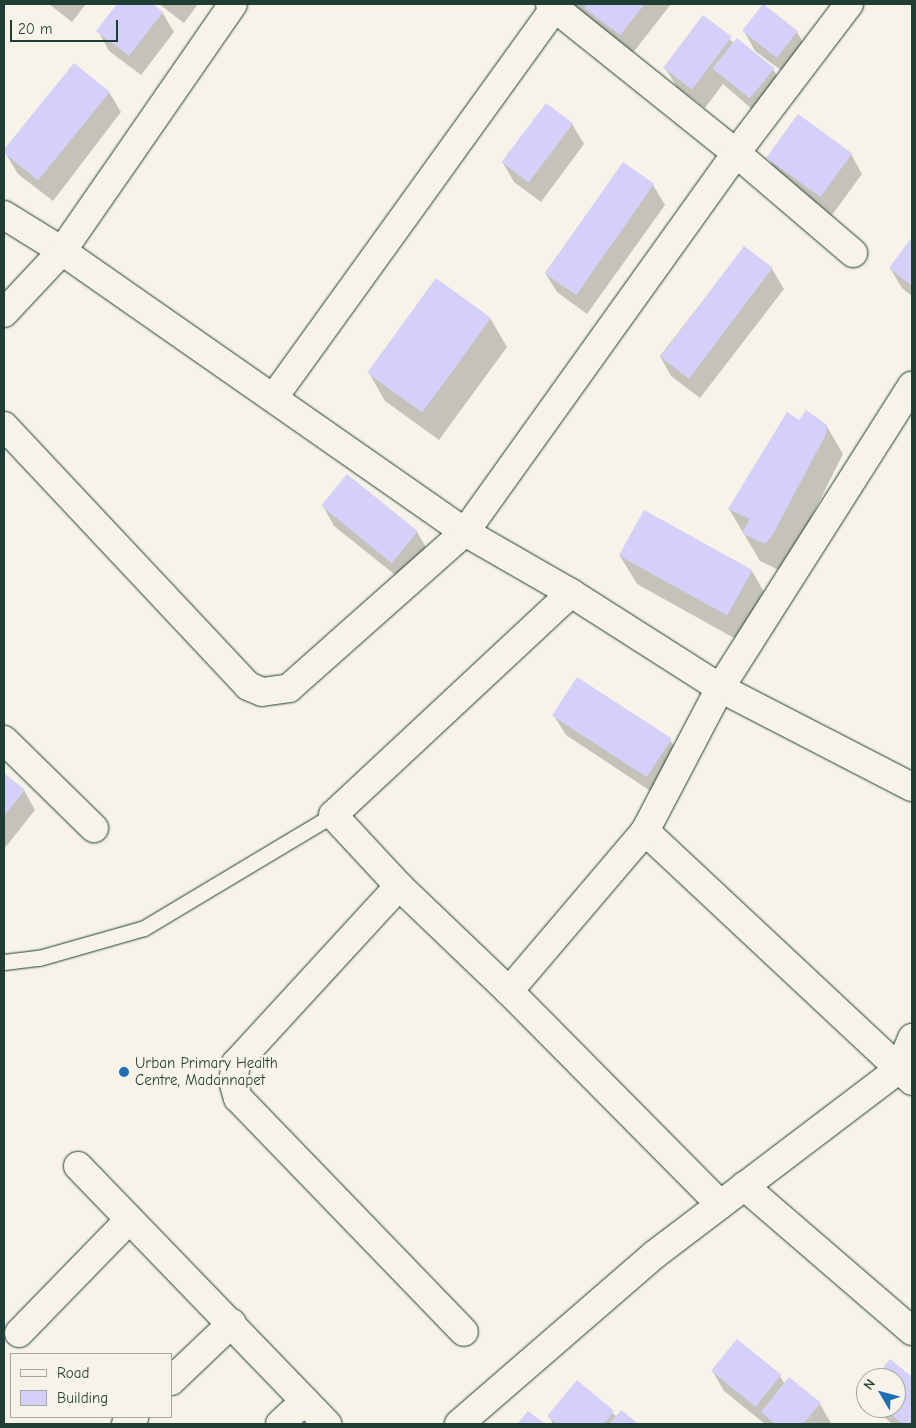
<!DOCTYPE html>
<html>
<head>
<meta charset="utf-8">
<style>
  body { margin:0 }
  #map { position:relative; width:916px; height:1428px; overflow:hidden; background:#f7f3e8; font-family:"Comic Neue",sans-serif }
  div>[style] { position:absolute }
  .shadow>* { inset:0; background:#0003 }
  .building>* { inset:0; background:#d4d0f9; transform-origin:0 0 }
  .roads { filter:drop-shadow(0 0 1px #1f3d34) drop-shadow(0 0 1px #1f3d34) }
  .lane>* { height:15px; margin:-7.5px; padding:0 7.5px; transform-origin:7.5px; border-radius:7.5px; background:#f7f3e8 }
  .street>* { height:28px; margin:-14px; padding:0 14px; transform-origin:14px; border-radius:14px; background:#f7f3e8 }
  .secondary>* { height:28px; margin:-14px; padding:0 14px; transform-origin:14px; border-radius:14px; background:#f7f3e8 }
  .dots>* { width:14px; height:14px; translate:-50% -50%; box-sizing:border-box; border:2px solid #f7f3e8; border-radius:50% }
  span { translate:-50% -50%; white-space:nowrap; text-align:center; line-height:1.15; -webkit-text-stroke:4.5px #f7f3e8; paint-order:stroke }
  .poi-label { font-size:15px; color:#1f3d34 }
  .left { translate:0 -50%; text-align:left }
  .frame { position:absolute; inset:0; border:5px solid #1f3d34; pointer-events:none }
  .legend { position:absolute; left:10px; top:1353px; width:162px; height:65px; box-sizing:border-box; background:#f7f3e8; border:1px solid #a1aaa0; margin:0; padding:6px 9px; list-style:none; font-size:15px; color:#1f3d34 }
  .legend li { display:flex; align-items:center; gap:10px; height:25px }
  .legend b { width:25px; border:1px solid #a1aaa0 }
  .north { position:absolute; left:856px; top:1368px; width:50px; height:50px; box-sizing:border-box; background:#f7f3e8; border:1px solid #a1aaa0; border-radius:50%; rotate:307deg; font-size:14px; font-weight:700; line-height:20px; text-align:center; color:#1f3d34 }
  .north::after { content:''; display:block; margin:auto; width:18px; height:22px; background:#1f6fb2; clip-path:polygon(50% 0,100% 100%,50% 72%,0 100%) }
  .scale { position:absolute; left:10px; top:20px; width:108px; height:22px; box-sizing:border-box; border:2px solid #1f3d34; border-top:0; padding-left:6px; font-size:15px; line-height:18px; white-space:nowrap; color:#1f3d34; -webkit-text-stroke:4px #f7f3e8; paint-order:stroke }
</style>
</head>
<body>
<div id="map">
  <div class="shadow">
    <i style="clip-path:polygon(49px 4px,86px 4px,72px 22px)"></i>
    <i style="clip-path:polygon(119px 4px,151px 4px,162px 12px,174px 32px,141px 75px,109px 51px,98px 31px)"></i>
    <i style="clip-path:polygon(159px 4px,198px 4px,184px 23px)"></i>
    <i style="clip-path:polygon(558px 4px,671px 4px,632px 54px)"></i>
    <i style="clip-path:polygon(704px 17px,734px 43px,773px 69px,784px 89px,761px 117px,723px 84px,705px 108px,677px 87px,665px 68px)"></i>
    <i style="clip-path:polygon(744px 31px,797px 32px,808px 51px,789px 76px,755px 51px)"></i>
    <i style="clip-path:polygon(109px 92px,121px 112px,53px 201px,18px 174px,6px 154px)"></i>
    <i style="clip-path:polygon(546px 104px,572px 124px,584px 144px,541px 202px,514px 182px,503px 163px)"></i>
    <i style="clip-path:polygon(851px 154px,862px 174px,832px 215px,779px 177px,768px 157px)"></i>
    <i style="clip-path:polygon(623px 164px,653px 185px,665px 205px,587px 314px,557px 292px,545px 273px)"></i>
    <i style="clip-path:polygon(912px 239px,912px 296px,902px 288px,890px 268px)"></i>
    <i style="clip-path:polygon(744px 248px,772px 269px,784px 289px,700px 398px,671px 376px,660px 356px)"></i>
    <i style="clip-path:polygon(490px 318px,507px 347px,439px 440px,385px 401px,369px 373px)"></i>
    <i style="clip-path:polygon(800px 422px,826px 425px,843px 454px,788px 564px,781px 571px,760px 561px,729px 509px)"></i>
    <i style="clip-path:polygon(323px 506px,417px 532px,428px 551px,404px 582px,334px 526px)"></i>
    <i style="clip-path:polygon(620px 556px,752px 571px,768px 599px,743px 643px,637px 584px)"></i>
    <i style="clip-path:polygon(554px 716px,670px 740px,682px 759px,658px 796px,566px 735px)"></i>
    <i style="clip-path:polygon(4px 774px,24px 790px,35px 810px,4px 849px)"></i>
    <i style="clip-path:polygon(890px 1361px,912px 1379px,912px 1424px,892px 1424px,874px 1408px,896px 1408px,896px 1378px,877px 1378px)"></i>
    <i style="clip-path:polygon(713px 1372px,780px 1376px,785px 1385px,820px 1404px,831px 1423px,765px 1424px,724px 1391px)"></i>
    <i style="clip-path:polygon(577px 1382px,617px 1417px,621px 1412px,637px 1424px,553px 1424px,549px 1416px)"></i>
  </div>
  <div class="building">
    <i style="clip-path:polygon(117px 4px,153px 4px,163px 12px,129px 56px,96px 31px)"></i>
    <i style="clip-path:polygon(587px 4px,645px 4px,620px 35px,584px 8px)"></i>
    <i style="left:763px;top:4px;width:44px;height:34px;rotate:38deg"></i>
    <i style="left:703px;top:15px;width:36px;height:66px;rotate:37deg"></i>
    <i style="left:737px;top:38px;width:48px;height:39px;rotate:39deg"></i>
    <i style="left:74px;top:63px;width:46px;height:114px;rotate:39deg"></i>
    <i style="left:546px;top:103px;width:34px;height:74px;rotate:37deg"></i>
    <i style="left:798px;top:114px;width:67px;height:54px;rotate:36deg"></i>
    <i style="left:623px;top:162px;width:38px;height:136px;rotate:35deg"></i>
    <i style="clip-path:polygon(912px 237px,912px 286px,889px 268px)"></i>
    <i style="left:744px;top:246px;width:36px;height:139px;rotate:37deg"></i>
    <i style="left:436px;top:278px;width:68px;height:117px;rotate:36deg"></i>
    <i style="clip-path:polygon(806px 410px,827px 425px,826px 434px,772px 536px,765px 544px,742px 533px,750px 519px,728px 509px,787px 412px,799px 420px)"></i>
    <i style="left:347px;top:474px;width:91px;height:41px;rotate:39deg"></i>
    <i style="left:644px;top:510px;width:124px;height:52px;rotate:29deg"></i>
    <i style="left:577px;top:677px;width:113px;height:46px;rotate:33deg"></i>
    <i style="clip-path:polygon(4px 773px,25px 790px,4px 816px)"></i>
    <i style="left:737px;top:1339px;width:57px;height:41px;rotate:39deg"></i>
    <i style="clip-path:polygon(890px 1359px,912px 1377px,912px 1424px,903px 1424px,883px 1408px,896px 1408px,896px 1378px,875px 1378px)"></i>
    <i style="clip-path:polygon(789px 1377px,821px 1403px,803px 1424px,775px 1424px,761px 1412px)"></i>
    <i style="clip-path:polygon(577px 1380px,614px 1411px,604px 1424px,557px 1424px,547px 1416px)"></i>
    <i style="clip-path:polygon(621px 1410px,639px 1424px,609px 1424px)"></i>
    <i style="clip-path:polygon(528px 1411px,545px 1424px,517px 1424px)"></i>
  </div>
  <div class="roads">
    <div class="lane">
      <i style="left:4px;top:962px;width:35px;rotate:-7deg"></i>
      <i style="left:39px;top:958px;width:109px;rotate:-15.9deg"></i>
      <i style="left:144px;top:928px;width:220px;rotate:-30.9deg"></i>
    </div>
    <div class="street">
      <i style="left:550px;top:4px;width:238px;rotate:38.7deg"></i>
      <i style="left:736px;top:153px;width:154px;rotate:40.5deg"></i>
      <i style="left:4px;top:215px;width:68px;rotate:31.8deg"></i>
      <i style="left:62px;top:251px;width:491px;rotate:34.9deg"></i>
      <i style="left:465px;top:532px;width:122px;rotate:29.9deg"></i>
      <i style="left:571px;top:593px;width:177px;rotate:32.5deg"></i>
      <i style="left:720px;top:688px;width:216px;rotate:27.3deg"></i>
      <i style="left:4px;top:313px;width:85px;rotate:-46.9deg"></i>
      <i style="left:62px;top:251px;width:300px;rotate:-55.3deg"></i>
      <i style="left:274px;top:397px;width:481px;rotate:-54.2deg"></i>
      <i style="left:4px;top:426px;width:357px;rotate:46.8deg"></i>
      <i style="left:248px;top:686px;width:15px;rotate:23deg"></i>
      <i style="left:262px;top:692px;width:27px;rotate:-8deg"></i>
      <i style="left:289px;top:688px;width:235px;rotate:-41.6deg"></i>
      <i style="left:465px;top:532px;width:466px;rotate:-54.4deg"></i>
      <i style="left:736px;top:153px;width:187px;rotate:-52.8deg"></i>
      <i style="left:571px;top:593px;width:325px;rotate:137deg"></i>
      <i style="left:333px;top:815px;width:97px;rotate:47.1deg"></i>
      <i style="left:399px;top:886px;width:152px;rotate:43.7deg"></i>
      <i style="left:509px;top:991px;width:300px;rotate:45.3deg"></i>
      <i style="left:4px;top:740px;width:126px;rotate:44.4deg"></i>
      <i style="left:645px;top:831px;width:366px;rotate:43.1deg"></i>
      <i style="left:399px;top:886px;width:241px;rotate:132.6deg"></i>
      <i style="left:236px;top:1063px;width:18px;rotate:99deg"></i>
      <i style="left:233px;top:1081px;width:18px;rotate:74deg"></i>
      <i style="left:238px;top:1098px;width:325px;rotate:46deg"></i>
      <i style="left:509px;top:991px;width:210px;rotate:-49.6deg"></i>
      <i style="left:645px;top:831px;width:161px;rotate:-62.3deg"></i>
      <i style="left:720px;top:688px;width:358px;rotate:-57.6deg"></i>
      <i style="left:78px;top:1166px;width:359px;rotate:46deg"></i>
      <i style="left:744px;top:1186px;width:222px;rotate:40.8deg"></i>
      <i style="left:19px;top:1333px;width:158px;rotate:-45.8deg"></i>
      <i style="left:171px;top:1381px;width:84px;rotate:-43.6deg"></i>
      <i style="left:126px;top:1424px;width:11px;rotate:-41deg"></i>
      <i style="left:280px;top:1424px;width:34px;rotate:-43deg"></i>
    </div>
    <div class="secondary">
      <i style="left:459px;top:1424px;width:258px;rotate:-40.9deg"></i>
      <i style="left:654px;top:1255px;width:308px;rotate:-37.2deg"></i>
      <i style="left:899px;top:1069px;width:34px;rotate:-67deg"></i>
    </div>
  </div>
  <div class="dots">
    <i style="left:124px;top:1072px;background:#1f6fb2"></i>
  </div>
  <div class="poi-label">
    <span class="left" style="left:135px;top:1072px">Urban Primary Health<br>Centre, Madannapet</span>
  </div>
  <div class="frame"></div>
  <ul class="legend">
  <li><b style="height:6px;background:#f7f3e8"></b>Road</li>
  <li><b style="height:14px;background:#d4d0f9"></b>Building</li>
  </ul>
  <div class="north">N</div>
  <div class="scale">20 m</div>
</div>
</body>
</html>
